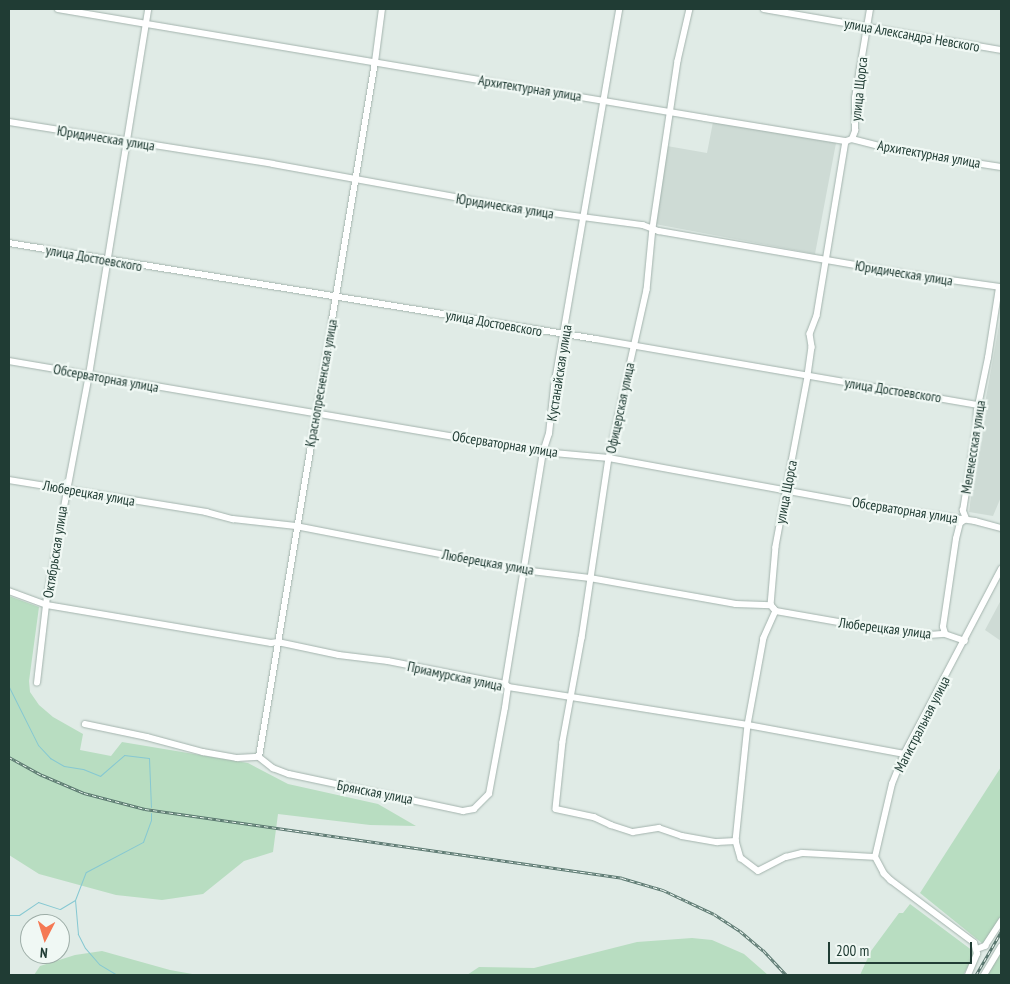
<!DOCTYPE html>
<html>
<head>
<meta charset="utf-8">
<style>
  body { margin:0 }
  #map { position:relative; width:1010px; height:984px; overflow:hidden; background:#e0ebe6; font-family:"PT Sans Narrow",sans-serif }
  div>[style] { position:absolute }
  .built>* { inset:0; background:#cedbd5 }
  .green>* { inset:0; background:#b8ddc1 }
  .stream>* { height:1px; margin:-0.5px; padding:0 0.5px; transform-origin:0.5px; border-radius:0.5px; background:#86c8d2 }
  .roads { filter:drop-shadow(0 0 1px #a3b3ad) drop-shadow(0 0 1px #a3b3ad) }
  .minor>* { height:5.5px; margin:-2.75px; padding:0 2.75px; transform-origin:2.75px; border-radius:2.75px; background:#fff }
  .rail>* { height:3px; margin-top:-1.5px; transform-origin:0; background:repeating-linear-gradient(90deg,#f0f8f4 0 4px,#5a776f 0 8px); box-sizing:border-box; border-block:1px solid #5a776f }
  span { translate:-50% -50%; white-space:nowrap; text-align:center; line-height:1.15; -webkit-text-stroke:4.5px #f0f8f4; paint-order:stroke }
  .street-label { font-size:14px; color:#203c34 }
  .frame { position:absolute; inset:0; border:10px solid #203c34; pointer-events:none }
  .north { position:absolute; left:20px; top:914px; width:50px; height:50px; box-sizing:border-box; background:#f0f8f4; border:1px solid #9dada7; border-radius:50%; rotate:185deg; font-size:14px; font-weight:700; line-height:20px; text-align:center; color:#203c34 }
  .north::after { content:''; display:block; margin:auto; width:18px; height:22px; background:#f57954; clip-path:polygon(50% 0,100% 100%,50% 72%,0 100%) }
  .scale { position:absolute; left:828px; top:942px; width:144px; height:22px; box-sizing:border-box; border:2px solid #203c34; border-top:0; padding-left:6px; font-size:15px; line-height:18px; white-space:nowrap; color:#203c34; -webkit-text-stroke:4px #f0f8f4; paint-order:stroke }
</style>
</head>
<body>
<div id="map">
  <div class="built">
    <i style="clip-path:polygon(713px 122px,836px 143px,815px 254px,655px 224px,667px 146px,707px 153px)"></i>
    <i style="clip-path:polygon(1001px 314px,1001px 497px,993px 516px,969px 512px,979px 437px)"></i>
    <i style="clip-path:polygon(1001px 600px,1001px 641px,985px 630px)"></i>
  </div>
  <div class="green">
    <i style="clip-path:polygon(9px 596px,39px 607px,29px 681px,30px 692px,39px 705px,53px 717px,83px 734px,80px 750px,111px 756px,122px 742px,248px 763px,288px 784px,378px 804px,416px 826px,370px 825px,278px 814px,273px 852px,244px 861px,203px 894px,162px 900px,116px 895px,39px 874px,9px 855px)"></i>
    <i style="clip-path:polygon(1001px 767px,1001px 920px,983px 944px,920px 893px)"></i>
    <i style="clip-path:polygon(910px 904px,973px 951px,973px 958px,963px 975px,860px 975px,871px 951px,899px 913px,903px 913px)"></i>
    <i style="clip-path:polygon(692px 938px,712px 940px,744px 954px,768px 975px,467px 975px,479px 967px,534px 968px,637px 942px)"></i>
    <i style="clip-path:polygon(102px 951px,170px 970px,198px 975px,34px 975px,40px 966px,75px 955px)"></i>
    <i style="clip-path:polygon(1001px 951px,1001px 975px,986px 975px)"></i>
  </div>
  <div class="stream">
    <i style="left:9px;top:687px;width:65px;rotate:63.4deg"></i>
    <i style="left:38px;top:745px;width:18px;rotate:47deg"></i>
    <i style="left:50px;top:758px;width:16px;rotate:30deg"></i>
    <i style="left:64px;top:766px;width:19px;rotate:9deg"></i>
    <i style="left:83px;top:769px;width:18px;rotate:22deg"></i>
    <i style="left:100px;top:776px;width:32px;rotate:-41deg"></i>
    <i style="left:124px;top:755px;width:25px;rotate:7deg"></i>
    <i style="left:149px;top:758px;width:49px;rotate:87.7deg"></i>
    <i style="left:9px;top:915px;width:10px"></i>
    <i style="left:19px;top:915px;width:23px;rotate:-34deg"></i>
    <i style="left:38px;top:902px;width:23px;rotate:18deg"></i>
    <i style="left:60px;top:909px;width:17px;rotate:-31deg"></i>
    <i style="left:117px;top:975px;width:21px;rotate:-149deg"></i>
    <i style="left:99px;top:964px;width:21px;rotate:-131deg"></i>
    <i style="left:85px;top:948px;width:16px;rotate:-117deg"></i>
    <i style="left:78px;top:934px;width:34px;rotate:-95deg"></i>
    <i style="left:75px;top:900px;width:30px;rotate:-69deg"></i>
    <i style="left:86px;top:872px;width:64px;rotate:-27.8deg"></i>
    <i style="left:143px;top:842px;width:23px;rotate:-70deg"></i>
    <i style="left:151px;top:820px;width:7px;rotate:-90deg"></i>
  </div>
  <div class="roads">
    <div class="minor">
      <i style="left:58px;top:9px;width:656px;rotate:9.56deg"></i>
      <i style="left:705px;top:118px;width:143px;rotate:9.3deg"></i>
      <i style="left:846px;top:141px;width:6px;rotate:-18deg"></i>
      <i style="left:852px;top:139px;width:49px;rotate:14.3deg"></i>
      <i style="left:899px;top:151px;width:103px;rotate:8.9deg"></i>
      <i style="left:690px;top:9px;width:53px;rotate:103deg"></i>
      <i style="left:678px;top:61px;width:169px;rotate:98.5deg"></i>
      <i style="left:653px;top:228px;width:62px;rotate:95.5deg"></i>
      <i style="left:647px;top:290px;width:172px;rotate:102.7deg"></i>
      <i style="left:609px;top:458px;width:182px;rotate:98.5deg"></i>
      <i style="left:582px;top:638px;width:106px;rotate:100.4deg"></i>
      <i style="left:563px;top:742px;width:67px;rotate:96deg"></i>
      <i style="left:556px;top:809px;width:39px;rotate:12deg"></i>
      <i style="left:594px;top:817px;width:19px;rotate:25deg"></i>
      <i style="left:611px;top:825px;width:23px;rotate:18deg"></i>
      <i style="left:633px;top:832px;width:26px;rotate:-9deg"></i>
      <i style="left:659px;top:828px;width:24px;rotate:19deg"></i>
      <i style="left:682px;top:836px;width:36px;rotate:10deg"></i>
      <i style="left:717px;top:842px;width:19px;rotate:-3deg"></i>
      <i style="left:764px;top:9px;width:241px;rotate:9.8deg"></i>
      <i style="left:9px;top:122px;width:267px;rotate:9deg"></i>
      <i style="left:273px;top:164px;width:246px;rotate:10.3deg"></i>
      <i style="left:515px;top:208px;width:129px;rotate:7.6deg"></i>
      <i style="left:643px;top:225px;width:17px;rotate:21deg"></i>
      <i style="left:659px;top:231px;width:246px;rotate:9.8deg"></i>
      <i style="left:901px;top:273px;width:101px;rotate:8deg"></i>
      <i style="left:852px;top:139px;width:9px;rotate:-69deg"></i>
      <i style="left:855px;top:131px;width:33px;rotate:-90deg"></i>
      <i style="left:855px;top:98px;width:90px;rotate:-80.4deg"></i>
      <i style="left:846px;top:141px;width:177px;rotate:99.4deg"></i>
      <i style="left:817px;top:316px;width:19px;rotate:111deg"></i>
      <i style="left:810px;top:334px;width:13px;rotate:81deg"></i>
      <i style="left:812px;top:347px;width:30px;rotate:98deg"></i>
      <i style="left:808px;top:377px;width:173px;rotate:100.7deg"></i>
      <i style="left:776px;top:547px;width:58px;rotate:94.9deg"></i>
      <i style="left:771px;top:605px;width:8px;rotate:50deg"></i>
      <i style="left:776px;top:611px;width:30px;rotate:114deg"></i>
      <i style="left:764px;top:638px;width:88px;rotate:100.4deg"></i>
      <i style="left:748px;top:725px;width:117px;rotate:95.9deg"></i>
      <i style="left:736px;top:841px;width:18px;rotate:74deg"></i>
      <i style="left:741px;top:858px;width:21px;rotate:37deg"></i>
      <i style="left:758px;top:871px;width:31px;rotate:-27deg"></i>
      <i style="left:786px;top:857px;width:16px;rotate:-14deg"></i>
      <i style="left:802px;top:853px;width:73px;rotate:3.1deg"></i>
      <i style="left:9px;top:243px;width:595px;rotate:9.29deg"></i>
      <i style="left:596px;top:339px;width:388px;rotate:9.8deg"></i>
      <i style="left:9px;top:361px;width:542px;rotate:9.67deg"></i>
      <i style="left:543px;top:452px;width:66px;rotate:5.2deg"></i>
      <i style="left:609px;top:458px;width:260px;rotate:10.4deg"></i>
      <i style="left:865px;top:505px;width:111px;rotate:8.3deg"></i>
      <i style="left:975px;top:521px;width:27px;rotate:15deg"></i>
      <i style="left:9px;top:480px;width:200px;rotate:9.2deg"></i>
      <i style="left:206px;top:512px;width:28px;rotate:15deg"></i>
      <i style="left:233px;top:519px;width:63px;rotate:6.3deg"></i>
      <i style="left:296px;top:526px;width:231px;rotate:11deg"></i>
      <i style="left:523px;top:570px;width:67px;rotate:6.8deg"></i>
      <i style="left:590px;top:578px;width:148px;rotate:10.1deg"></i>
      <i style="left:736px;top:604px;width:35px;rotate:2deg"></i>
      <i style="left:771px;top:605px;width:8px;rotate:50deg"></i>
      <i style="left:776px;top:611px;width:92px;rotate:10deg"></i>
      <i style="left:867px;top:627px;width:63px;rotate:7.4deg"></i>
      <i style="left:929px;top:635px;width:16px;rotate:-4deg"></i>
      <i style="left:945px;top:634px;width:21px;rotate:19deg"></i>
      <i style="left:9px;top:591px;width:40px;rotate:20.2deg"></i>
      <i style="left:47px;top:605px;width:227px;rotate:9.6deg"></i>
      <i style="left:271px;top:643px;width:7px;rotate:-8deg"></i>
      <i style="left:278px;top:642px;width:62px;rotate:12deg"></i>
      <i style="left:339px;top:655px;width:49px;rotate:7deg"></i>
      <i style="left:388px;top:661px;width:119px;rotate:11.1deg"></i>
      <i style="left:505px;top:684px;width:4px;rotate:45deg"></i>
      <i style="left:508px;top:687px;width:243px;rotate:9deg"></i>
      <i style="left:748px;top:725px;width:159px;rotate:10.5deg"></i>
      <i style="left:945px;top:634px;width:7px;rotate:-106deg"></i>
      <i style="left:943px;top:627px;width:89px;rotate:-81.6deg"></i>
      <i style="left:956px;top:539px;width:16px;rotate:-76deg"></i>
      <i style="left:960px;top:523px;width:7px;rotate:-34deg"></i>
      <i style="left:966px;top:519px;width:9px;rotate:-111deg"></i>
      <i style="left:963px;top:511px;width:83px;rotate:-81deg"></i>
      <i style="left:976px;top:429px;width:18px;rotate:-87deg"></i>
      <i style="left:977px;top:411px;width:54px;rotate:-78.3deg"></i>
      <i style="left:988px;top:358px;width:71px;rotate:-81.1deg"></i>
      <i style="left:999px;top:288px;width:2px;rotate:-27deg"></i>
      <i style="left:37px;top:683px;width:87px;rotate:-83.4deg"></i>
      <i style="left:47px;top:597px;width:226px;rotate:-79.3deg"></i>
      <i style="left:89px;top:375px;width:371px;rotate:-80.8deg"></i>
      <i style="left:85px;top:724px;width:63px;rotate:11.8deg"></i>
      <i style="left:147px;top:737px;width:58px;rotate:15deg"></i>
      <i style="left:203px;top:752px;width:35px;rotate:10deg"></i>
      <i style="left:237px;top:758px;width:22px;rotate:-3deg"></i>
      <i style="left:259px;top:757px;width:18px;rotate:38deg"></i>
      <i style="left:273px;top:768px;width:17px;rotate:21deg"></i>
      <i style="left:289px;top:774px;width:178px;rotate:12deg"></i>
      <i style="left:463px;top:811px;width:11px;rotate:-10deg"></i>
      <i style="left:474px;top:809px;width:21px;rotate:-45deg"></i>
      <i style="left:489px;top:794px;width:87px;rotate:-79.5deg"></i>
      <i style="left:505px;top:708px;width:21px;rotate:-82deg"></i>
      <i style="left:508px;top:687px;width:4px;rotate:-135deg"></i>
      <i style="left:505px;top:684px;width:235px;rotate:-80.7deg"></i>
      <i style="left:543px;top:452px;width:19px;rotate:-72deg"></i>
      <i style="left:549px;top:434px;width:47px;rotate:-83.9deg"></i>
      <i style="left:554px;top:387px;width:384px;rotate:-80.2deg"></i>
      <i style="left:259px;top:757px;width:705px;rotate:-80.52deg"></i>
      <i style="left:375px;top:62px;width:53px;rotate:-82.5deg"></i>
      <i style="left:977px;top:949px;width:9px;rotate:-21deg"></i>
      <i style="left:985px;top:946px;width:30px;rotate:-57deg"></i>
      <i style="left:968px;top:975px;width:23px;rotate:-67deg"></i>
      <i style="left:977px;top:954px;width:11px;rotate:-105deg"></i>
      <i style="left:974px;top:943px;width:104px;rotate:-143.2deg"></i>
      <i style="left:891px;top:881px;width:10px;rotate:-135deg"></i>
      <i style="left:884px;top:874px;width:19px;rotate:-118deg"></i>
      <i style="left:875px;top:857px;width:75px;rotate:-76.9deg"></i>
      <i style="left:892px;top:784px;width:32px;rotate:-68deg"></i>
      <i style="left:904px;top:754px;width:209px;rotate:-62.3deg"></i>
      <i style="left:984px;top:975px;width:33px;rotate:-59deg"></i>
    </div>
  </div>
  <div class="rail">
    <i style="left:9px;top:757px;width:38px;rotate:29deg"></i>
    <i style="left:42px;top:775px;width:46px;rotate:23.2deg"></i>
    <i style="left:84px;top:793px;width:63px;rotate:14.7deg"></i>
    <i style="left:145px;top:809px;width:482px;rotate:8.2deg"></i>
    <i style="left:622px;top:878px;width:43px;rotate:16.3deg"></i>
    <i style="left:663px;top:890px;width:56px;rotate:25.2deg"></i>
    <i style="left:714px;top:914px;width:31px;rotate:33deg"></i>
    <i style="left:740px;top:931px;width:30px;rotate:40deg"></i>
    <i style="left:763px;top:950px;width:34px;rotate:47deg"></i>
    <i style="left:976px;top:975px;width:50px;rotate:-59.8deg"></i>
  </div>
  <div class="street-label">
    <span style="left:912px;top:35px;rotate:10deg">улица Александра Невского</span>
    <span style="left:530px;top:88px;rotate:9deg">Архитектурная улица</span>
    <span style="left:859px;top:89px;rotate:-84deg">улица Щорса</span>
    <span style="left:106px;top:138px;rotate:9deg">Юридическая улица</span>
    <span style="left:929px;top:154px;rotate:10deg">Архитектурная улица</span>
    <span style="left:505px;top:206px;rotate:9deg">Юридическая улица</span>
    <span style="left:94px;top:258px;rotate:10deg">улица Достоевского</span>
    <span style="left:904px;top:273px;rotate:9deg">Юридическая улица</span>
    <span style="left:494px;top:323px;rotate:10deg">улица Достоевского</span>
    <span style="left:559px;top:373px;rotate:-81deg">Кустанайская улица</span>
    <span style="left:106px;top:378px;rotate:10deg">Обсерваторная улица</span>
    <span style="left:321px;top:383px;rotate:-80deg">Краснопресненская улица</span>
    <span style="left:893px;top:390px;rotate:9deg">улица Достоевского</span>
    <span style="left:620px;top:408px;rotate:-78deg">Офицерская улица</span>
    <span style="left:505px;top:444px;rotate:9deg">Обсерваторная улица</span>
    <span style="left:973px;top:447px;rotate:-81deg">Мелекесская улица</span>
    <span style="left:786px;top:492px;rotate:-79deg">улица Щорса</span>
    <span style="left:89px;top:493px;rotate:10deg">Люберецкая улица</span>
    <span style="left:905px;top:510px;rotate:9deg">Обсерваторная улица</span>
    <span style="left:55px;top:552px;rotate:-81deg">Октябрьская улица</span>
    <span style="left:488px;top:562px;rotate:10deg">Люберецкая улица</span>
    <span style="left:885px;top:628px;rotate:7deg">Люберецкая улица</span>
    <span style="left:455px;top:676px;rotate:12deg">Приамурская улица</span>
    <span style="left:922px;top:724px;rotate:-63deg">Магистральная улица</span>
    <span style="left:375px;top:792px;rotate:11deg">Брянская улица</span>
  </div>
  <div class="frame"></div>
  <div class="north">N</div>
  <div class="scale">200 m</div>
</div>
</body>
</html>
